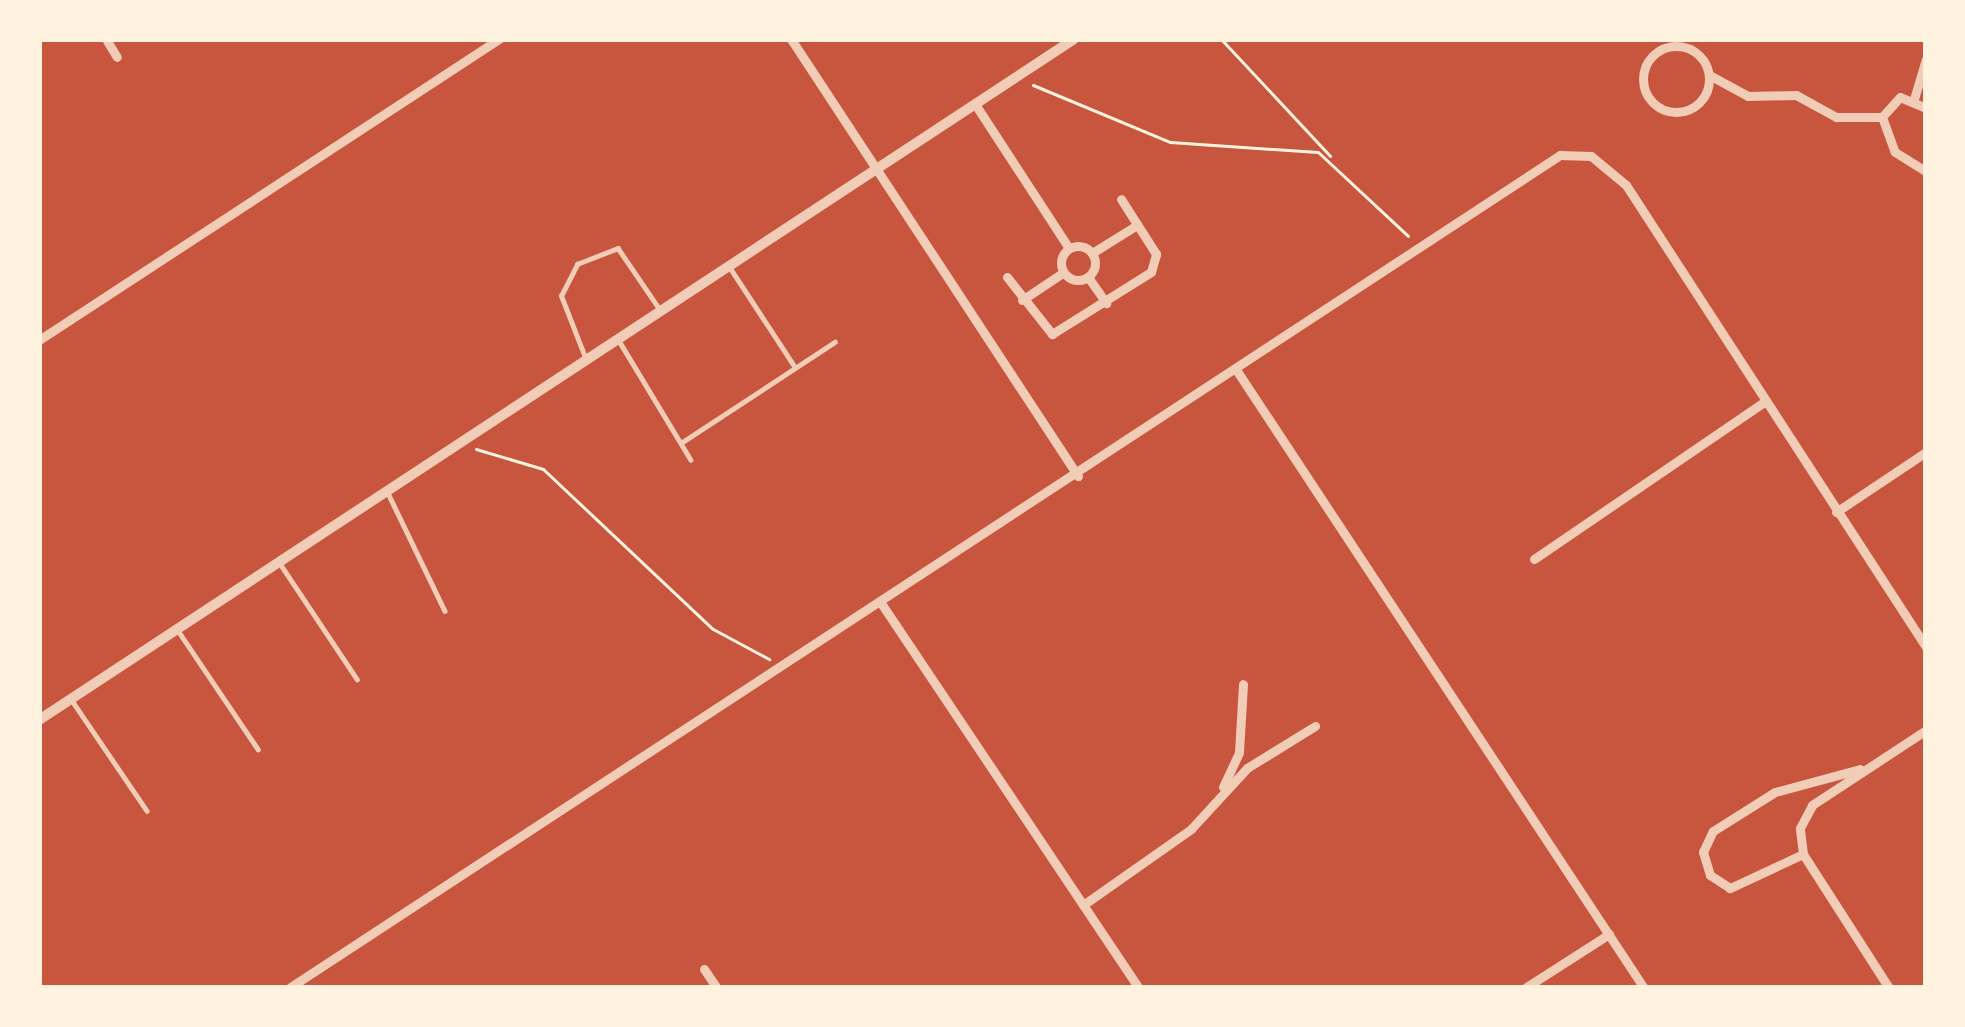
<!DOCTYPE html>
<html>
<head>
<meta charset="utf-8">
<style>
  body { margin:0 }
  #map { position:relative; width:1965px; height:1027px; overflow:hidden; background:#c8553d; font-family:"PT Sans Narrow",sans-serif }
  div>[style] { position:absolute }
  .path>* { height:3px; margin:-1.5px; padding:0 1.5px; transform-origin:1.5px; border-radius:1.5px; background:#fff3e0 }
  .service>* { height:4.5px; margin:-2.25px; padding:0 2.25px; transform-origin:2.25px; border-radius:2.25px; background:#f1ccb7 }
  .minor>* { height:9px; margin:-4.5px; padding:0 4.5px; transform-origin:4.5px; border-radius:4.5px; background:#f1ccb7 }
  .minor>.ring { margin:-4.5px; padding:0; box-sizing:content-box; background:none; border:9px solid #f1ccb7; border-radius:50% }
  .tertiary>* { height:10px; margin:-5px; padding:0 5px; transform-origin:5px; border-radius:5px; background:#f1ccb7 }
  span { translate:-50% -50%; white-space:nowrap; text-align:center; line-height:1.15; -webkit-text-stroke:9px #fff3e0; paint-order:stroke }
  .frame { position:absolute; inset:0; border:42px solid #fff3e0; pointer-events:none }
</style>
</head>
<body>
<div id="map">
  <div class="path">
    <i style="left:1221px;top:39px;width:160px;rotate:47deg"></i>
    <i style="left:1033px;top:85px;width:148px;rotate:22.6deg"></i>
    <i style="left:1170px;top:142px;width:148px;rotate:3.9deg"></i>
    <i style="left:1318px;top:152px;width:123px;rotate:43deg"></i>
    <i style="left:476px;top:449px;width:70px;rotate:16.6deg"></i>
    <i style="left:543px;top:469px;width:233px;rotate:43.3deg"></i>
    <i style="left:713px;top:629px;width:64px;rotate:28.2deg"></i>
  </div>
  <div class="service">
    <i style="left:729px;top:266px;width:121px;rotate:56.8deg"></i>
    <i style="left:618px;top:339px;width:141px;rotate:58.9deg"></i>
    <i style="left:586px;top:360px;width:69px;rotate:-111.3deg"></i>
    <i style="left:561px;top:296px;width:36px;rotate:-63deg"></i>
    <i style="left:577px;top:264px;width:44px;rotate:-21.3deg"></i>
    <i style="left:618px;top:248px;width:76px;rotate:55.7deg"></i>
    <i style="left:681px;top:443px;width:184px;rotate:-33.3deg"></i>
    <i style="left:387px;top:491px;width:133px;rotate:64.2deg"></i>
    <i style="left:279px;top:562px;width:141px;rotate:56.3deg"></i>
    <i style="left:177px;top:629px;width:145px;rotate:56deg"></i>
    <i style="left:71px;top:699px;width:135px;rotate:55.8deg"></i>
  </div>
  <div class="minor">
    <i style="left:106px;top:39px;width:21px;rotate:59deg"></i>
    <i style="left:791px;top:39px;width:523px;rotate:56.71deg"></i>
    <i class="ring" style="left:1643px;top:46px;width:57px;height:57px"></i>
    <i style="left:1711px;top:76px;width:42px;rotate:28.4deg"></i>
    <i style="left:1748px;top:96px;width:48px;rotate:-1.2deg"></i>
    <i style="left:1796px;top:95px;width:46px;rotate:28.8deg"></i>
    <i style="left:1836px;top:117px;width:46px"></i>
    <i style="left:1914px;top:99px;width:42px;rotate:-73.3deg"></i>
    <i style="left:975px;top:104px;width:172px;rotate:56.9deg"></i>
    <i style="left:1926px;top:108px;width:28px;rotate:-157deg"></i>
    <i style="left:1900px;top:97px;width:27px;rotate:132deg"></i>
    <i style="left:1882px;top:117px;width:37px;rotate:70deg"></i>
    <i style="left:1895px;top:152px;width:36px;rotate:32deg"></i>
    <i class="ring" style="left:1061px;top:246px;width:25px;height:25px"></i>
    <i style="left:1092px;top:253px;width:53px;rotate:-31.9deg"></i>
    <i style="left:1007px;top:277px;width:73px;rotate:51.7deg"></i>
    <i style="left:1052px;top:334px;width:117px;rotate:-32.1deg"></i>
    <i style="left:1151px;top:272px;width:19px;rotate:-74deg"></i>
    <i style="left:1156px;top:254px;width:65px;rotate:-122.5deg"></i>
    <i style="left:1088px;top:277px;width:32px;rotate:55deg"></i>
    <i style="left:1022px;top:300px;width:50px;rotate:-33.7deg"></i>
    <i style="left:39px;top:340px;width:550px;rotate:-33.2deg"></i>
    <i style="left:1237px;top:371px;width:739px;rotate:56.59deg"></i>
    <i style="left:1836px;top:512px;width:108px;rotate:-33.7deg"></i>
    <i style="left:1534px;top:559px;width:278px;rotate:-34.3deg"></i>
    <i style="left:881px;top:603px;width:463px;rotate:56.2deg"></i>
    <i style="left:1223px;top:787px;width:38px;rotate:-65deg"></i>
    <i style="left:1239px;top:752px;width:68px;rotate:-86.6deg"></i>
    <i style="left:1803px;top:854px;width:81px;rotate:155deg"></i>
    <i style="left:1730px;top:888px;width:24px;rotate:-147deg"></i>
    <i style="left:1710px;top:875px;width:24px;rotate:-107deg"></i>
    <i style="left:1703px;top:852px;width:23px;rotate:-65deg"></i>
    <i style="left:1713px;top:831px;width:73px;rotate:-32.2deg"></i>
    <i style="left:1775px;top:792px;width:88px;rotate:-15.1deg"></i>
    <i style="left:1083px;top:905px;width:132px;rotate:-35.1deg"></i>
    <i style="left:1191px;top:829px;width:83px;rotate:-47.4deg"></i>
    <i style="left:1247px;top:768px;width:80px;rotate:-31.7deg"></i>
    <i style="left:704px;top:969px;width:23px;rotate:56deg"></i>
    <i style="left:289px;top:988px;width:1520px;rotate:-33.24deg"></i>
    <i style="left:1560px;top:155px;width:31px;rotate:2deg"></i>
    <i style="left:1591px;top:156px;width:45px;rotate:39.6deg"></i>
    <i style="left:1626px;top:185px;width:551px;rotate:57deg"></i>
    <i style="left:1525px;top:988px;width:100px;rotate:-32.7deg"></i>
    <i style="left:1889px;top:988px;width:159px;rotate:-122.7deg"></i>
    <i style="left:1803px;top:854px;width:26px;rotate:-97deg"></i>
    <i style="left:1800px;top:828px;width:26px;rotate:-62deg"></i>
    <i style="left:1812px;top:805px;width:136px;rotate:-33.3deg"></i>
  </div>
  <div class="tertiary">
    <i style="left:39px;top:720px;width:1239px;rotate:-33.34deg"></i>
  </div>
  <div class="frame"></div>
</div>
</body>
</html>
